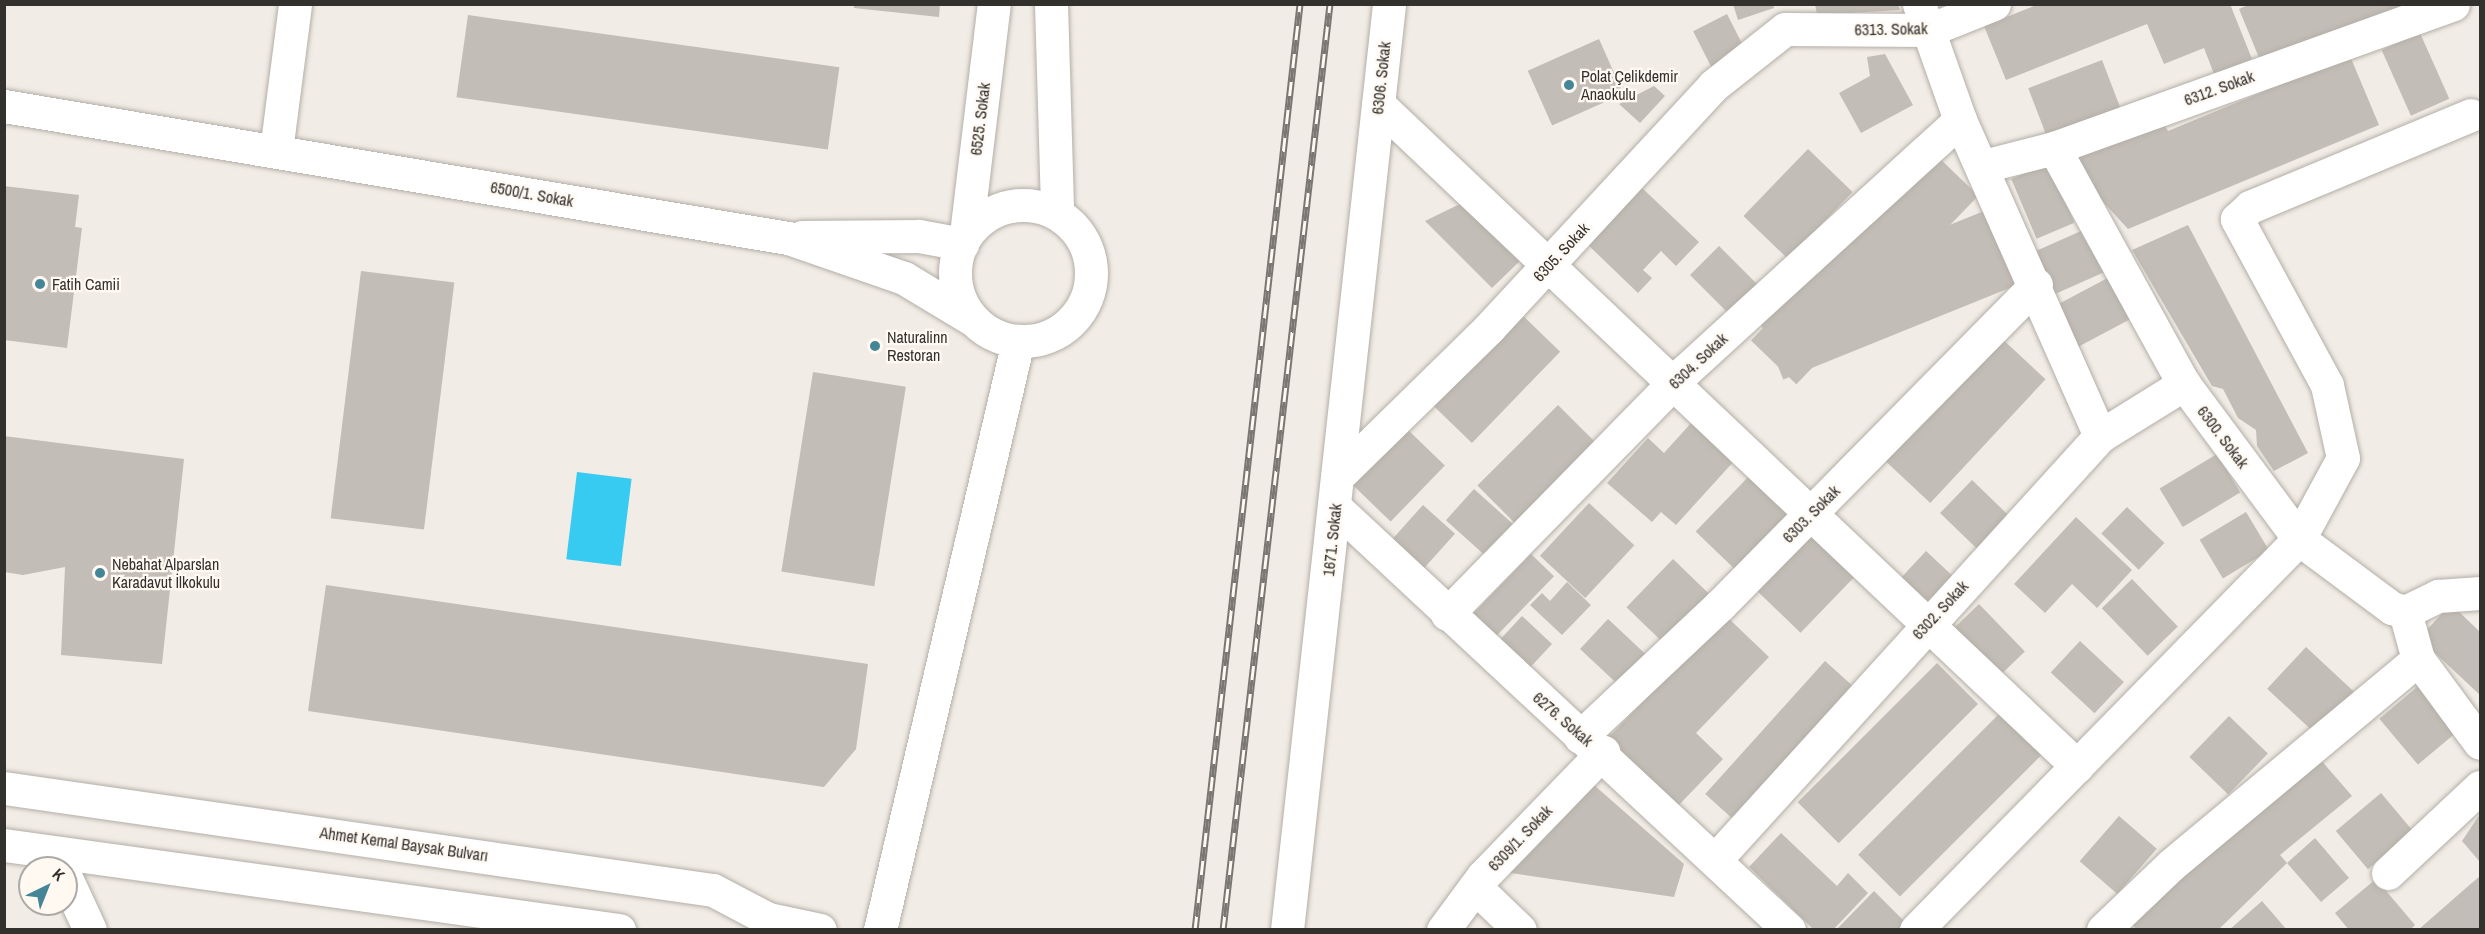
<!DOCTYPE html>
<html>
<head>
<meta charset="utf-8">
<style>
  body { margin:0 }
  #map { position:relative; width:2485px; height:934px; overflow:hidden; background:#f1ece5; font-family:"Archivo Narrow",sans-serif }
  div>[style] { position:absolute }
  .water>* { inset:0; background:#37cbf1; transform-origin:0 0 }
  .building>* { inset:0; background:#c2bdb6; transform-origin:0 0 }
  .roads { filter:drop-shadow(0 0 2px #b3aea7) drop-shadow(0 0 2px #b3aea7) }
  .minor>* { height:33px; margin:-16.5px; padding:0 16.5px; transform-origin:16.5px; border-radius:16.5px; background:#fff }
  .minor>.ring { margin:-16.5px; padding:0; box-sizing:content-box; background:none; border:33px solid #fff; border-radius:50% }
  .rail>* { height:7px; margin-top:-3.5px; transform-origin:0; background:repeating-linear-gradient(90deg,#fff9f2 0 14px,#7a7772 0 28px); box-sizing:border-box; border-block:2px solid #7a7772 }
  .dots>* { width:16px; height:16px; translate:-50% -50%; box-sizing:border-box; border:3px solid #fff9f2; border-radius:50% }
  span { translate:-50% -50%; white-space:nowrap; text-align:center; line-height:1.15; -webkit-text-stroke:4.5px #fff9f2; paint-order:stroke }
  .street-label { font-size:16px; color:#33312e }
  .poi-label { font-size:16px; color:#33312e }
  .left { translate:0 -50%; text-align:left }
  .frame { position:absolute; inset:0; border:6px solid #33312e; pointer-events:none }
  .north { position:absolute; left:18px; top:856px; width:60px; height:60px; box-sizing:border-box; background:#fff9f2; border:2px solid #ada9a4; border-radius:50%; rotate:43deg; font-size:16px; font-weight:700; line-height:24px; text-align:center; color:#33312e }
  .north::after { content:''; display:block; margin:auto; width:21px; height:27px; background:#458598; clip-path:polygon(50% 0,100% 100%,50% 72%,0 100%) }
</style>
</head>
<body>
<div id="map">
  <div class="water">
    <i style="left:577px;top:472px;width:55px;height:88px;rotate:7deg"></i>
  </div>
  <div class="building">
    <i style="clip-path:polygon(854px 4px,940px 4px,939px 17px,854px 8px)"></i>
    <i style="clip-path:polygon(1733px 4px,1773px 4px,1774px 8px,1738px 20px)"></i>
    <i style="clip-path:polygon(1815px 4px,1898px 4px,1900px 10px,1817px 15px)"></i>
    <i style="clip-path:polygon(2039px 4px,2230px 4px,2252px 59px,2214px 74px,2204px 48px,2164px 64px,2147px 24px,2006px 80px,1984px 26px)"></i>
    <i style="clip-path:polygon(2250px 4px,2410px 4px,2262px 65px,2239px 9px)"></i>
    <i style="left:1727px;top:14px;width:42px;height:38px;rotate:63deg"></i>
    <i style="left:468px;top:15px;width:375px;height:83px;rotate:8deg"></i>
    <i style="left:2420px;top:33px;width:72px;height:42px;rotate:66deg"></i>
    <i style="left:1599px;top:39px;width:60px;height:78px;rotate:66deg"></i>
    <i style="clip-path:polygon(1885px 54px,1913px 105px,1861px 133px,1839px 93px,1870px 76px,1867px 57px)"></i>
    <i style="clip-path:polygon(2350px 56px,2379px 125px,2128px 229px,2093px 191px,2078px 157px,2163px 122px,2168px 131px)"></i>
    <i style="left:2102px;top:60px;width:53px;height:79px;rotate:69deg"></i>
    <i style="clip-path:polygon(1654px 86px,1665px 96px,1640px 123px,1619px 104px)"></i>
    <i style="left:1808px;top:149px;width:62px;height:93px;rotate:44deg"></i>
    <i style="left:1933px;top:152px;width:63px;height:262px;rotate:44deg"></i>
    <i style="left:2049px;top:163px;width:65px;height:41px;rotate:67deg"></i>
    <i style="clip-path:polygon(4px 186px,79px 195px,75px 227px,82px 228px,67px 348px,4px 340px)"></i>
    <i style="clip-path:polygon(1640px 186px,1699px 242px,1676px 266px,1661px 251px,1643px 270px,1652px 278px,1638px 293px,1585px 242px)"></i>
    <i style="clip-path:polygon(1466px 201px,1523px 258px,1492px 288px,1425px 221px)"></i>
    <i style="left:1994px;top:207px;width:81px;height:260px;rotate:68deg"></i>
    <i style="clip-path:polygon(2188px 225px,2308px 453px,2274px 471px,2257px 446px,2256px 430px,2238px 418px,2223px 389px,2212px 386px,2132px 250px)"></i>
    <i style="left:2090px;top:227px;width:47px;height:64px;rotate:66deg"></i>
    <i style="left:1719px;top:246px;width:59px;height:41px;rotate:45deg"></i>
    <i style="left:361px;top:271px;width:94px;height:249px;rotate:7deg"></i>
    <i style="left:2117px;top:273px;width:47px;height:79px;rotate:62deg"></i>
    <i style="left:1517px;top:310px;width:60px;height:127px;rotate:44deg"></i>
    <i style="left:1998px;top:335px;width:65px;height:169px;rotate:43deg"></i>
    <i style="left:813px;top:372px;width:94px;height:202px;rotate:9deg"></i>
    <i style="left:1558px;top:405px;width:57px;height:114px;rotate:45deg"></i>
    <i style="clip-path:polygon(1692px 422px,1735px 460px,1676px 525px,1661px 512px,1652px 522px,1607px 483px,1648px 438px,1664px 453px)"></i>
    <i style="left:1406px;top:428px;width:54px;height:78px;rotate:44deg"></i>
    <i style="clip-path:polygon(4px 436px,184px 459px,162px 664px,61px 655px,65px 567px,23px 575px,4px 572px)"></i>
    <i style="left:2217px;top:454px;width:45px;height:67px;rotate:59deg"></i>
    <i style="left:1754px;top:471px;width:60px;height:84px;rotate:44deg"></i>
    <i style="left:1972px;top:480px;width:60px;height:46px;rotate:44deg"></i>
    <i style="left:1474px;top:489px;width:52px;height:42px;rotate:42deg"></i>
    <i style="left:1589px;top:503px;width:62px;height:72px;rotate:43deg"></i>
    <i style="left:1423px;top:505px;width:43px;height:50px;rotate:42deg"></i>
    <i style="left:2127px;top:507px;width:52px;height:37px;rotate:44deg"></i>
    <i style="left:2246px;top:512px;width:45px;height:54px;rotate:59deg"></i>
    <i style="clip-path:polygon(2076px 517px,2132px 570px,2097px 608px,2072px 584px,2045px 613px,2014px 584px)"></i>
    <i style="left:1815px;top:530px;width:61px;height:84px;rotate:44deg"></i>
    <i style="left:1926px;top:551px;width:38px;height:45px;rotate:43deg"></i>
    <i style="left:1531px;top:554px;width:32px;height:88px;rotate:44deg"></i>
    <i style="left:1673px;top:559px;width:59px;height:67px;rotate:44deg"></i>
    <i style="left:2132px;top:579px;width:66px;height:42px;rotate:46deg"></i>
    <i style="clip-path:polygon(1567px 582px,1591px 605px,1562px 635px,1530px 605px,1542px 593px,1550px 601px)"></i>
    <i style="clip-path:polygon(326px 585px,868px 664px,856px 749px,824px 787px,308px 711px)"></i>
    <i style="left:1979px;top:604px;width:66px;height:44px;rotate:46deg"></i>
    <i style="clip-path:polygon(2451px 604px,2480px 632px,2480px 695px,2419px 638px)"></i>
    <i style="left:1522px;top:616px;width:41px;height:40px;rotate:43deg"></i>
    <i style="clip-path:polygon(1726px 616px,1769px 657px,1696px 733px,1723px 759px,1677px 807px,1607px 739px)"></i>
    <i style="left:1608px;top:619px;width:53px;height:41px;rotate:43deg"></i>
    <i style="left:2080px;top:641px;width:60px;height:43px;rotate:43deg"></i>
    <i style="left:2306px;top:647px;width:76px;height:57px;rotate:43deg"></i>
    <i style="left:1825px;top:661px;width:42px;height:179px;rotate:42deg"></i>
    <i style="left:1937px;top:663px;width:58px;height:197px;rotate:45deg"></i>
    <i style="left:2423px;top:682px;width:60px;height:57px;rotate:50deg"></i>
    <i style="left:2006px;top:707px;width:59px;height:209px;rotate:45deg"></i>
    <i style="left:2229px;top:716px;width:54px;height:57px;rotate:44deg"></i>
    <i style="clip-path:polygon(2320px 759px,2352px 796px,2280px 855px,2287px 863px,2315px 838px,2349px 878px,2321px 902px,2287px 863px,2218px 930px,2137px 930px,2124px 915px,2170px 888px)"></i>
    <i style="clip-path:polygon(1594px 785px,1684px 864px,1674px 897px,1504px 872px)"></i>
    <i style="left:2381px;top:793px;width:50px;height:59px;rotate:50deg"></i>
    <i style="clip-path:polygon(2480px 814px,2480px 862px,2462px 841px)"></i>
    <i style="left:2119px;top:816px;width:50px;height:60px;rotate:41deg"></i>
    <i style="clip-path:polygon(1781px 833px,1837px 886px,1848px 873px,1868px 893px,1833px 930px,1814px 930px,1749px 867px)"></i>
    <i style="clip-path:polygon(2480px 876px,2480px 930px,2418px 930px,2466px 888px)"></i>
    <i style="clip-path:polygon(2376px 879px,2415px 925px,2410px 930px,2349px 930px,2335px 913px)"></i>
    <i style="clip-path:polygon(1874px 891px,1905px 922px,1897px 930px,1836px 930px)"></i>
    <i style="clip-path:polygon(2262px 901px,2287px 930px,2229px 930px)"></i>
  </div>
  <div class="roads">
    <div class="minor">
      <i style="left:1051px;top:4px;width:207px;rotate:88.3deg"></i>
      <i style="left:1919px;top:4px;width:123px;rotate:70.5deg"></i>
      <i style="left:1960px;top:120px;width:346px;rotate:66.1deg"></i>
      <i style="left:1785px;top:29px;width:144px;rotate:0.4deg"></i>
      <i style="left:1929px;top:30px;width:70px;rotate:-21.8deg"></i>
      <i style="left:1378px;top:104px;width:963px;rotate:43.44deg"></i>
      <i style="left:4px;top:106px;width:795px;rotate:9.56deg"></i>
      <i style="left:788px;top:238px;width:123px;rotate:19deg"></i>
      <i style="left:904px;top:278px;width:79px;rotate:31.1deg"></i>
      <i style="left:2054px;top:148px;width:269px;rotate:61.2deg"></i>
      <i style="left:2184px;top:384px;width:193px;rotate:53.4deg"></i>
      <i style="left:2299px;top:539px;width:116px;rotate:36.6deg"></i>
      <i style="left:2392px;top:608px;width:14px;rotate:17deg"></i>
      <i style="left:2405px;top:612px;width:37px;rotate:-26deg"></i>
      <i style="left:2438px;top:596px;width:42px;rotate:-4.1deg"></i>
      <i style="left:276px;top:151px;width:148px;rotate:-82.6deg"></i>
      <i style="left:1984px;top:166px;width:72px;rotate:-14.4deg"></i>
      <i style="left:2054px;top:148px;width:424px;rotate:-19.8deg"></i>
      <i class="ring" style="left:955px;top:205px;width:103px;height:103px"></i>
      <i style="left:966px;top:234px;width:232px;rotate:-83.1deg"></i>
      <i style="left:802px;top:237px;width:117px;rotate:-0.5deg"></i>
      <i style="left:919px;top:236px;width:44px;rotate:10.5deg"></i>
      <i style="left:1337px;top:477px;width:213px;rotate:-44.4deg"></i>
      <i style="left:1489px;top:328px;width:331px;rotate:-47.2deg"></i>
      <i style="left:1714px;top:85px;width:90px;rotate:-38.3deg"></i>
      <i style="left:1336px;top:508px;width:619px;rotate:42.97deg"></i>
      <i style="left:2405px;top:612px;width:49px;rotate:74.5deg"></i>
      <i style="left:2418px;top:659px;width:104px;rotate:53.6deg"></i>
      <i style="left:1447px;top:614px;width:339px;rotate:-45.6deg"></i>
      <i style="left:1684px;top:372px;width:374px;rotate:-42.4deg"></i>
      <i style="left:1580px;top:737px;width:192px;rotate:-43.3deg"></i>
      <i style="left:1720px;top:605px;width:450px;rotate:-45.4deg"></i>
      <i style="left:4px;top:788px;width:716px;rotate:8.19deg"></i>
      <i style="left:713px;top:890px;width:62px;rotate:27.8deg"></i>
      <i style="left:768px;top:919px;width:53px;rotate:11.9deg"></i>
      <i style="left:4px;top:845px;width:621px;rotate:7.87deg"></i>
      <i style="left:1715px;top:860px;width:573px;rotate:-47.76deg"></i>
      <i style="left:2100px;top:436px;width:99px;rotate:-31.8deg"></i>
      <i style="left:2388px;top:873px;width:126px;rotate:-43.1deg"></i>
      <i style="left:66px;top:878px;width:57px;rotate:65.2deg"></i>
      <i style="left:1475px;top:887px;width:62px;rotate:43.7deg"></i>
      <i style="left:880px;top:930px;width:605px;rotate:-76.81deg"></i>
      <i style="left:1287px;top:930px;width:932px;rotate:-83.71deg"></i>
      <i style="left:1443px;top:930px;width:67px;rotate:-53.5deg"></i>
      <i style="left:1483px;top:876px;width:173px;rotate:-45.9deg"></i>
      <i style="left:1916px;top:930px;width:547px;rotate:-45.59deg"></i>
      <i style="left:2299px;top:539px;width:92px;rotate:-61.5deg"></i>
      <i style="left:2343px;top:458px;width:75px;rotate:-102.4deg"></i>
      <i style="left:2327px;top:385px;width:189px;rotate:-118.5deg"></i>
      <i style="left:2237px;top:219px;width:18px;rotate:-43deg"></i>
      <i style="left:2250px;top:207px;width:239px;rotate:-22.6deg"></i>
      <i style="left:2103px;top:930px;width:94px;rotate:-43.7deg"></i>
      <i style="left:2171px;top:865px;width:322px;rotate:-39.8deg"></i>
    </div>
  </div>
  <div class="rail">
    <i style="left:1195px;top:930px;width:932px;rotate:-83.53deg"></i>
    <i style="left:1223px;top:930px;width:932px;rotate:-83.41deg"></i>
  </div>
  <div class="dots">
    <i style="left:1569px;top:85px;background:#458598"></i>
    <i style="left:40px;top:284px;background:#458598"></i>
    <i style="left:875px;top:346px;background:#458598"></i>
    <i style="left:100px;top:573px;background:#458598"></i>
  </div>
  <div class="street-label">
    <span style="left:1891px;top:29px;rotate:-1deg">6313. Sokak</span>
    <span style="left:1381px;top:78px;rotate:-84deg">6306. Sokak</span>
    <span style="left:2219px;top:88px;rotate:-20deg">6312. Sokak</span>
    <span style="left:980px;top:119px;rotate:-83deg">6525. Sokak</span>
    <span style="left:532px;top:194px;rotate:10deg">6500/1. Sokak</span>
    <span style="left:1561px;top:252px;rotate:-47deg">6305. Sokak</span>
    <span style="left:1698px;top:361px;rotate:-43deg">6304. Sokak</span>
    <span style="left:2223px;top:437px;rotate:53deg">6300. Sokak</span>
    <span style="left:1811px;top:514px;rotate:-45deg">6303. Sokak</span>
    <span style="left:1332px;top:540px;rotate:-84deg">1671. Sokak</span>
    <span style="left:1940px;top:610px;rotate:-47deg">6302. Sokak</span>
    <span style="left:1563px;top:719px;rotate:41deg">6276. Sokak</span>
    <span style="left:1520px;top:838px;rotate:-46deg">6309/1. Sokak</span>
    <span style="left:404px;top:844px;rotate:8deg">Ahmet Kemal Baysak Bulvarı</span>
  </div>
  <div class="poi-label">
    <span class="left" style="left:1581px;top:85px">Polat Çelikdemir<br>Anaokulu</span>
    <span class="left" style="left:52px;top:284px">Fatih Camii</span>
    <span class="left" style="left:887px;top:346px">Naturalinn<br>Restoran</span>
    <span class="left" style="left:112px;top:573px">Nebahat Alparslan<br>Karadavut İlkokulu</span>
  </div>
  <div class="frame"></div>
  <div class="north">K</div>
</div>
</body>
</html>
